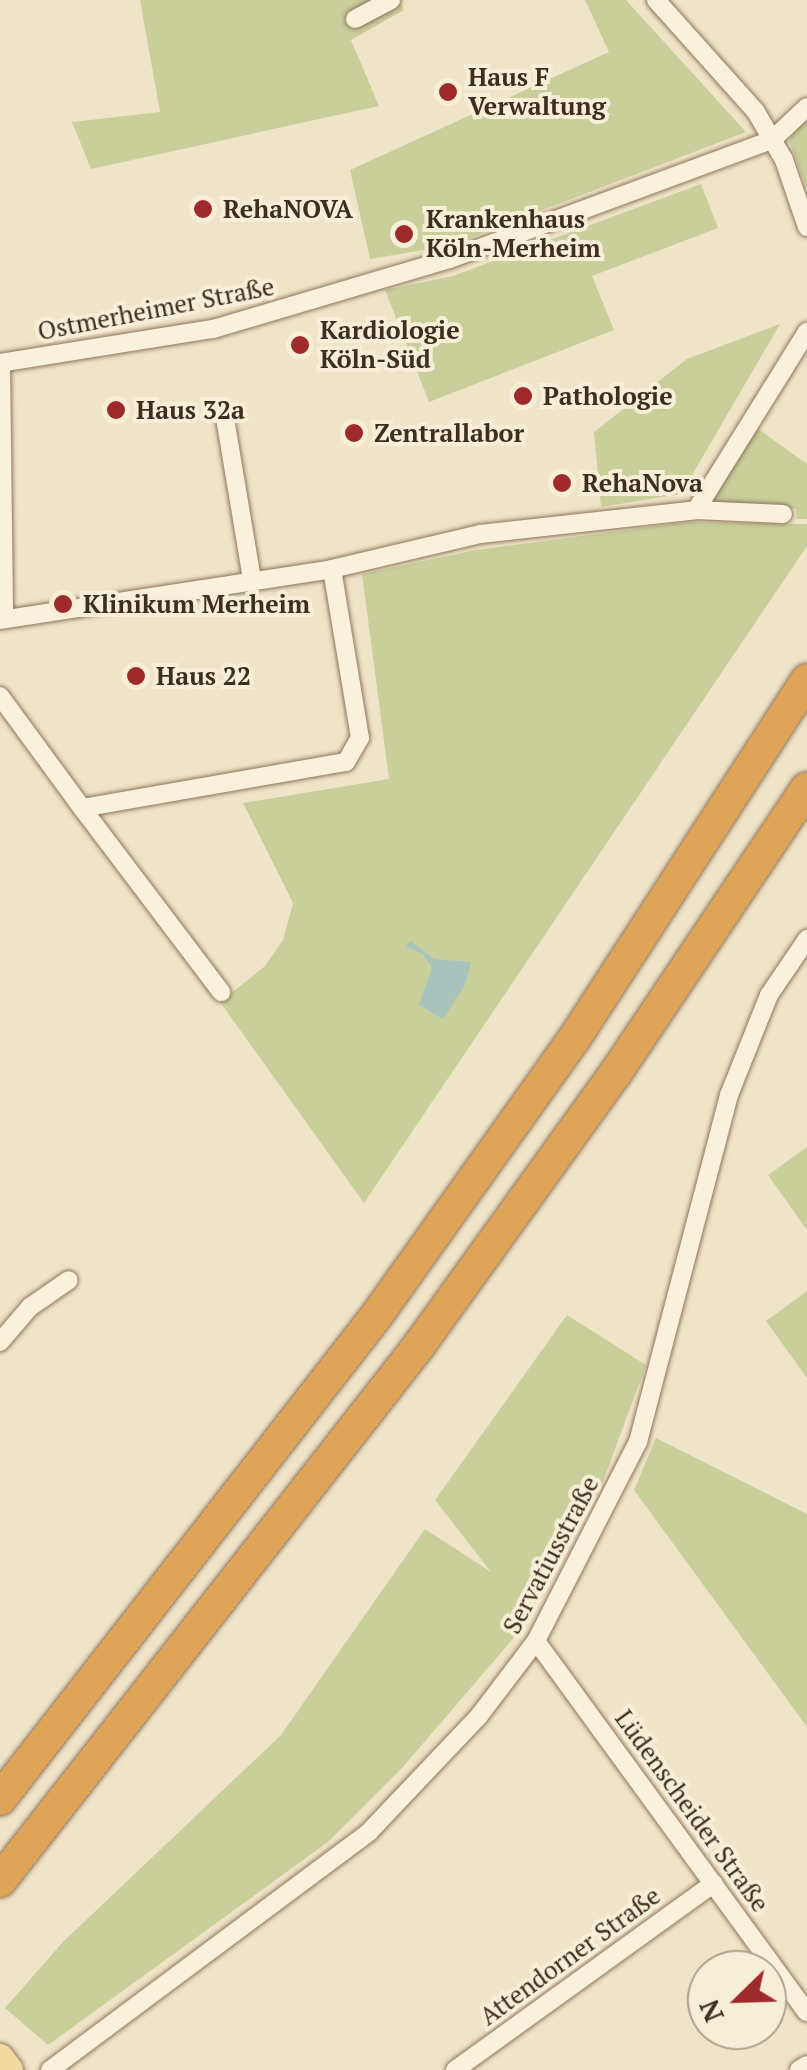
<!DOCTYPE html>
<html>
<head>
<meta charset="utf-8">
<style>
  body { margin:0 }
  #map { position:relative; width:807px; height:2070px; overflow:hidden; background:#f0e4c8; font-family:"PT Serif",serif }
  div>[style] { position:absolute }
  .green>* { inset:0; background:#c9cf9b }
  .water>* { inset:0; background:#a9c4bc }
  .roads { filter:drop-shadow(0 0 2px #8d765c) drop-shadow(0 0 2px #8d765c) }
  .street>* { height:18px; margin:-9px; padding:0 9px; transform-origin:9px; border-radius:9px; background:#faf1dc }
  .primary>* { height:28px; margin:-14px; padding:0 14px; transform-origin:14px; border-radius:14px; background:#f3d9a0 }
  .highway>* { height:32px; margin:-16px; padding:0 16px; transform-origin:16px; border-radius:16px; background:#e0a458 }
  .dots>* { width:28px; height:28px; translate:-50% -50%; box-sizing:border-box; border:5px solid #f7eed8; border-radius:50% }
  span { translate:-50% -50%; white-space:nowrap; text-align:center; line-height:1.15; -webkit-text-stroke:8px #f7eed8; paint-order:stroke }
  .poi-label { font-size:25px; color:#3d2e20; font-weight:700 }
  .left { translate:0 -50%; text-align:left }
  .street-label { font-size:25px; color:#3d2e20 }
  .north { position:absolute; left:687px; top:1950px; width:100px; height:100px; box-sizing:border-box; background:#f7eed8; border:2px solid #ada18e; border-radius:50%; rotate:247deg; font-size:28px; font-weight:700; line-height:40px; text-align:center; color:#3d2e20 }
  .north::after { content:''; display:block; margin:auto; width:35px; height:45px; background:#9e2a2b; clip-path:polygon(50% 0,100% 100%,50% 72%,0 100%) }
</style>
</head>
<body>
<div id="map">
  <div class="green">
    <i style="clip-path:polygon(140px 0,399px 0,404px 10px,351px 40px,379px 106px,91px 169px,72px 122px,160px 112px)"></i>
    <i style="clip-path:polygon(585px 0,626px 0,746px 132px,449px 246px,370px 259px,350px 170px,609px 52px)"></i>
    <i style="clip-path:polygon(807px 116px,807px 189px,789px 140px)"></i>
    <i style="clip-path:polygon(701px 184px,718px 228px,592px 276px,614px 330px,429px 402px,385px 290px,453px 276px)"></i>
    <i style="clip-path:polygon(780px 324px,681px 494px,601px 507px,594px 432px,687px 359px)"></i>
    <i style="clip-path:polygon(758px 429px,807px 464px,807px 519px,797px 519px,796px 509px,708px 502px)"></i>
    <i style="clip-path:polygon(688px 522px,807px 524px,807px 546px,364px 1203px,220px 1002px,265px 966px,283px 940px,293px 903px,243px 803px,389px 779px,362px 574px,476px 550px)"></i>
    <i style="clip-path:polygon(807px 1147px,807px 1230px,768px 1175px)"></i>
    <i style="clip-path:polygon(807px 1291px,807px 1378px,766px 1321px)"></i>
    <i style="clip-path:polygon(567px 1315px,646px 1365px,604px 1479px,523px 1627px,402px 1768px,328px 1842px,48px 2045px,5px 2008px,63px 1942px,281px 1735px,425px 1529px,491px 1572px,435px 1500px)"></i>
    <i style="clip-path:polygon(656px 1438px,807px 1514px,807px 1727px,634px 1490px)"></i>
  </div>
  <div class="water">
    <i style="clip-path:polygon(410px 941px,434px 959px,471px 962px,465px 985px,443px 1019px,419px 1005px,432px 968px,423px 954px,406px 947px)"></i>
  </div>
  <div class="roads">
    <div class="street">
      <i style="left:656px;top:0;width:150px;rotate:48.2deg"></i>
      <i style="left:756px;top:112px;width:56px;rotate:59.7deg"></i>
      <i style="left:784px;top:160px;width:71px;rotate:71.1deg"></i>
      <i style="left:355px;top:19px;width:41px;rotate:-27.8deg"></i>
      <i style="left:0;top:363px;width:216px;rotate:-9.1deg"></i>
      <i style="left:213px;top:329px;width:247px;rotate:-16.5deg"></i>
      <i style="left:450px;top:259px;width:343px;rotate:-20.3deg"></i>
      <i style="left:772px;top:140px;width:48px;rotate:-43.3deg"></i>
      <i style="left:1px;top:363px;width:256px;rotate:89.3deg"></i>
      <i style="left:225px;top:418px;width:164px;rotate:80.5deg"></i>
      <i style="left:696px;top:510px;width:210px;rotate:-58.1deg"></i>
      <i style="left:0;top:620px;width:336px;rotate:-8.7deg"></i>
      <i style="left:332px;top:569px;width:152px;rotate:-13.3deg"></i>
      <i style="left:480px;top:534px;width:217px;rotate:-6.3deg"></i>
      <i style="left:696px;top:510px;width:87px;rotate:2.6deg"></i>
      <i style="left:0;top:696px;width:139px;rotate:53.8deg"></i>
      <i style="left:82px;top:808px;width:268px;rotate:-9.9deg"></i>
      <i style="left:346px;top:762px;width:28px;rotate:-60deg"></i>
      <i style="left:360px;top:738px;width:171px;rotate:-99.4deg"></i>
      <i style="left:82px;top:808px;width:231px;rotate:52.9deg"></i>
      <i style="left:0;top:1342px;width:46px;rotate:-49.4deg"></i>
      <i style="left:30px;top:1307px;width:47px;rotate:-34.7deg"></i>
      <i style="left:536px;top:1641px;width:459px;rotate:53.9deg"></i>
      <i style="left:50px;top:2070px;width:398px;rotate:-36.7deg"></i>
      <i style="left:369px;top:1832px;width:160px;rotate:-46.5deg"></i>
      <i style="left:479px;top:1716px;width:94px;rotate:-52.8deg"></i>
      <i style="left:536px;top:1641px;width:224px;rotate:-62.9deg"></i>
      <i style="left:638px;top:1442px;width:359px;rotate:-75.3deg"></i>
      <i style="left:729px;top:1095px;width:108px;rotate:-68.2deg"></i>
      <i style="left:769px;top:995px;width:68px;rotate:-55.8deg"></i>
      <i style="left:455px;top:2070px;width:319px;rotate:-35.8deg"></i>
      <i style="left:799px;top:2070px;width:9px;rotate:-32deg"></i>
    </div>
    <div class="primary">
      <i style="left:0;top:2058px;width:15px;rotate:53deg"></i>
    </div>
    <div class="highway">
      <i style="left:0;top:1799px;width:614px;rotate:-52.08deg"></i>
      <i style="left:377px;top:1315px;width:339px;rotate:-54.5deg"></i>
      <i style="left:574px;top:1039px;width:428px;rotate:-57deg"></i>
      <i style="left:0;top:1881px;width:678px;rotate:-51.95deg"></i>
      <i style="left:418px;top:1347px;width:337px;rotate:-54.2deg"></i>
      <i style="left:615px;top:1074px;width:344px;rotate:-56.1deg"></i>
    </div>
  </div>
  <div class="dots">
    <i style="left:448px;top:92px;background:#9e2a2b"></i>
    <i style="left:203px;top:209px;background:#9e2a2b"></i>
    <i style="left:404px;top:234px;background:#9e2a2b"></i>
    <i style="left:300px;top:345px;background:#9e2a2b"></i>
    <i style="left:523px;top:396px;background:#9e2a2b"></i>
    <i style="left:116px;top:410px;background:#9e2a2b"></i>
    <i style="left:354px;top:433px;background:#9e2a2b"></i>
    <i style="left:562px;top:483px;background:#9e2a2b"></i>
    <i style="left:63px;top:604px;background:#9e2a2b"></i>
    <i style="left:136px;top:676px;background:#9e2a2b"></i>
  </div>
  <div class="poi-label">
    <span class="left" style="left:468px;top:92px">Haus F<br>Verwaltung</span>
    <span class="left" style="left:223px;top:209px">RehaNOVA</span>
    <span class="left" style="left:426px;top:234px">Krankenhaus<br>Köln-Merheim</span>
    <span class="left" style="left:320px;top:345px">Kardiologie<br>Köln-Süd</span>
    <span class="left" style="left:543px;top:396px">Pathologie</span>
    <span class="left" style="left:136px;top:410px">Haus 32a</span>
    <span class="left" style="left:374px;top:433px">Zentrallabor</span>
    <span class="left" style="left:582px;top:483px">RehaNova</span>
    <span class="left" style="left:83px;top:604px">Klinikum Merheim</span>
    <span class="left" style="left:156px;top:676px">Haus 22</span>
  </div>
  <div class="street-label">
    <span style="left:156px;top:309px;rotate:-11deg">Ostmerheimer Straße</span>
    <span style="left:551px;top:1555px;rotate:-62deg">Servatiusstraße</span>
    <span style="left:692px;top:1811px;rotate:54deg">Lüdenscheider Straße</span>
    <span style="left:570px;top:1956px;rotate:-36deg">Attendorner Straße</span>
  </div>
  <div class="north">N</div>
</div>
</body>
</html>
